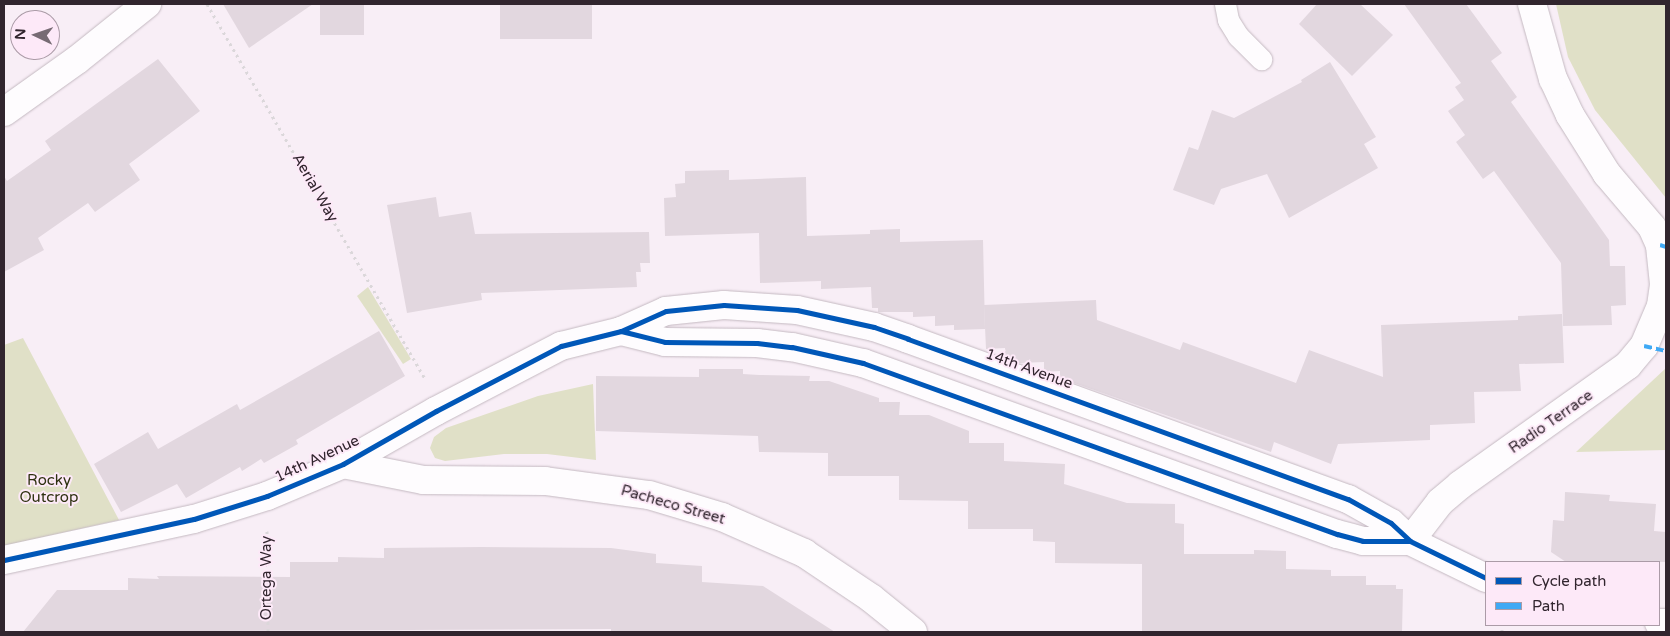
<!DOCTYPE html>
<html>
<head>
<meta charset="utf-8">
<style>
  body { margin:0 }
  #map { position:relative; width:1670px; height:636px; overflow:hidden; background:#f8eef6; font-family:"Varela Round",sans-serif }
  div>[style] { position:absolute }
  .green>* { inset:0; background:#e0e0c7 }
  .building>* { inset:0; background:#e2d7df; transform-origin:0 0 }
  .path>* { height:3px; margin-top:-1.5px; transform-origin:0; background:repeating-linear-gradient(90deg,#dbd7da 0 2.5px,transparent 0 6.5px) }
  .roads { filter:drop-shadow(0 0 1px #c4b9c1) drop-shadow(0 0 1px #c4b9c1) }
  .service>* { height:21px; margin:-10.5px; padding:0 10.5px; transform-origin:10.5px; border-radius:10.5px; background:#fefcfe }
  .minor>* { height:28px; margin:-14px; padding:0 14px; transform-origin:14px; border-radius:14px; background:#fefcfe }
  .quiet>* { height:4px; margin-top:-2px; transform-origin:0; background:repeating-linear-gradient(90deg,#3fa9f5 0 8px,transparent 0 12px) }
  .cycleway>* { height:5px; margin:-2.5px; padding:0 2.5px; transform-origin:2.5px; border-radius:2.5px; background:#0057b8 }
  span { translate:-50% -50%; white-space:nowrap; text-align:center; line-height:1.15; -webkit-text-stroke:4px #fde9f8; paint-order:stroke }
  .street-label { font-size:15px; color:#31252e }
  .park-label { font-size:15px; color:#2d300f }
  .frame { position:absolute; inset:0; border:5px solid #31252e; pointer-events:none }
  .legend { position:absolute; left:1485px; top:561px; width:175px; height:65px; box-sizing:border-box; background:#fde9f8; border:1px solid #ab9ba7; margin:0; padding:6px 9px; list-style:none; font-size:15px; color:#31252e }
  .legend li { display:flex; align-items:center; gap:10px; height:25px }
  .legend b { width:25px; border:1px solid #ab9ba7 }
  .north { position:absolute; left:10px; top:10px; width:50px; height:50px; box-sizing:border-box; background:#fde9f8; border:1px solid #ab9ba7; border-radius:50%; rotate:273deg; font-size:14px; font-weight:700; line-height:20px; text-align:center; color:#31252e }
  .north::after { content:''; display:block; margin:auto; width:18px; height:22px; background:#776b74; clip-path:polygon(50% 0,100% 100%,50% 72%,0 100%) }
</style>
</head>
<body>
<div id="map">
  <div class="green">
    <i style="clip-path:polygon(1556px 4px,1666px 4px,1666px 198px,1595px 110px,1568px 57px)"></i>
    <i style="clip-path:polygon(368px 287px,411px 359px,403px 364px,357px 296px)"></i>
    <i style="clip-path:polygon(23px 338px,119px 520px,4px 546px,4px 345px)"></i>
    <i style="clip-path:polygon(1666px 368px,1666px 450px,1576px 452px)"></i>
    <i style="clip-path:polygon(593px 384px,596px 460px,547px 454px,504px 454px,445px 461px,435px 458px,430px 448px,434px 437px,446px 428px,538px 396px)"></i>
  </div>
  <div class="building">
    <i style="clip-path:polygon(223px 4px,313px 4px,249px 48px)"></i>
    <i style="left:320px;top:4px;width:44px;height:31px"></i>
    <i style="left:500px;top:4px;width:92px;height:35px"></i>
    <i style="clip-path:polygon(1317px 4px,1360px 4px,1393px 35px,1352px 76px,1299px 24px)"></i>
    <i style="clip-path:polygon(1404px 4px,1466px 4px,1502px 53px,1491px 61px,1517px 97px,1511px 102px,1609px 240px,1610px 266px,1625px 266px,1626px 305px,1611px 306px,1612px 325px,1563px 326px,1561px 263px,1494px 171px,1483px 179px,1456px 142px,1465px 135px,1448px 111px,1464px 100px,1455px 87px,1461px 83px)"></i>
    <i style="clip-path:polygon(158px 59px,200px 111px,129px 164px,140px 180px,95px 212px,88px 203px,38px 238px,44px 250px,4px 272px,4px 176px,7px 181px,51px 150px,45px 141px)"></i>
    <i style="clip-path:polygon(1330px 62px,1376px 137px,1364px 144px,1378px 168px,1289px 218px,1267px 174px,1221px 189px,1214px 205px,1173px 190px,1189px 147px,1198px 150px,1212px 110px,1234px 118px,1302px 82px,1301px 80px)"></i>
    <i style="clip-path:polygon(729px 170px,729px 180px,806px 177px,807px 236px,870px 234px,870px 230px,900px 229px,900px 242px,983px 240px,985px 329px,954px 330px,954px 325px,935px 326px,935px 316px,913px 317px,913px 312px,878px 312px,878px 308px,872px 308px,871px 287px,821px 289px,821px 281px,760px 283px,759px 233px,665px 236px,664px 198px,676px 197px,675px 184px,685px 183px,685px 171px)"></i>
    <i style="clip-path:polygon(436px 197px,439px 217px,471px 212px,475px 234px,649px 232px,650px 263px,640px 263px,641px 272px,636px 272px,637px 287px,481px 293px,482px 300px,407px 313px,387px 205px)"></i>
    <i style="clip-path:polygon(1096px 300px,1097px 320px,1180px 350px,1183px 342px,1296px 383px,1309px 350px,1383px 377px,1381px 325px,1518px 320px,1518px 316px,1562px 314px,1564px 363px,1519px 364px,1521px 391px,1474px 392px,1475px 423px,1430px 425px,1430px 440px,1338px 444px,1331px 464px,1274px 442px,1271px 452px,1060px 378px,1060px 371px,1044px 372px,1044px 362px,1019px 363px,1005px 358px,1005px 348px,986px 349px,984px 305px)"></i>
    <i style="clip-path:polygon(379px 331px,405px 376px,296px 440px,298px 444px,264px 463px,261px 459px,242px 471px,240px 467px,186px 498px,177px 484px,121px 512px,94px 464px,148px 432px,158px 449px,237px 404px,240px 410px)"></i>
    <i style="clip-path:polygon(699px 369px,743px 369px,743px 374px,759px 375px,810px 376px,809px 381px,829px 381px,879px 398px,879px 402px,900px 402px,899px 415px,929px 415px,969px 431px,969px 443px,1004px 443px,1004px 461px,1065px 464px,1064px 484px,1127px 503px,1175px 504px,1175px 523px,1184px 524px,1184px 554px,1254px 554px,1254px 550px,1286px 551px,1286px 569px,1331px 570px,1331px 576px,1366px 576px,1366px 585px,1396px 585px,1396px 589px,1403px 589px,1402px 632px,1142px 632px,1142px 564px,1055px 563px,1055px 542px,1033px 541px,1033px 529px,968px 529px,968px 501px,899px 500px,899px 476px,828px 476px,828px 453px,759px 452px,758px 436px,596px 431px,596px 376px,699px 377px)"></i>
    <i style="clip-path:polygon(1565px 492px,1610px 495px,1609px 501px,1656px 504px,1654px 531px,1666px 532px,1666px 562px,1566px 562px,1551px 552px,1553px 520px,1564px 521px)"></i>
    <i style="clip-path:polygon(481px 547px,611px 548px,656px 554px,656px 563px,702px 566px,702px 582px,763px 586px,835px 632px,611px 632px,611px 629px,23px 632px,57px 590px,128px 590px,128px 578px,159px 579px,157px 576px,290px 577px,290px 562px,338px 562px,338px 557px,384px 558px,384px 548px)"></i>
  </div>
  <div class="path">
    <i style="left:207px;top:4px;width:433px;rotate:59.8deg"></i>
    <i style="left:267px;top:531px;width:101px;rotate:89.4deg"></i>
    <i style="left:1502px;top:632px;width:7px;rotate:-90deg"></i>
  </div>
  <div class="roads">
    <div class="service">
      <i style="left:1225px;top:4px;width:16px;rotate:79deg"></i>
      <i style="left:1228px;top:20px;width:19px;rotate:58deg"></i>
      <i style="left:1238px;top:36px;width:33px;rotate:45deg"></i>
    </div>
    <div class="minor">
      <i style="left:4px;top:112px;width:90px;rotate:-35.5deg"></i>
      <i style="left:77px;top:60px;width:90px;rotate:-38.7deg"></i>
      <i style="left:621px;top:331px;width:45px;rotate:14deg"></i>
      <i style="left:665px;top:342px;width:92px;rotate:0.6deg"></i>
      <i style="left:757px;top:343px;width:35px;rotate:7deg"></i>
      <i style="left:792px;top:347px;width:73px;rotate:12.7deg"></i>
      <i style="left:863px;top:363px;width:504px;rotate:19.84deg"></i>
      <i style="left:1337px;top:534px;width:27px;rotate:15deg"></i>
      <i style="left:1363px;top:541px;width:47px"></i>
      <i style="left:343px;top:464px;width:82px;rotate:11.3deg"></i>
      <i style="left:423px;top:480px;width:122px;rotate:0.5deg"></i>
      <i style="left:545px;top:481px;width:105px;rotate:7.7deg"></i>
      <i style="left:649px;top:495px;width:76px;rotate:16.8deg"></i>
      <i style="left:722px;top:517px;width:90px;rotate:23.7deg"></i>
      <i style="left:804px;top:553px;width:81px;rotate:33.9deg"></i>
      <i style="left:871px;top:598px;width:54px;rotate:39deg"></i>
      <i style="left:1410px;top:541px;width:49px;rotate:-52.4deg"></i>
      <i style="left:1440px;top:502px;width:26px;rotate:-40deg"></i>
      <i style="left:1460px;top:485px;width:206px;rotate:-35.5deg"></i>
      <i style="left:1628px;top:365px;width:25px;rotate:-50deg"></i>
      <i style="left:1644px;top:346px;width:43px;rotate:-67deg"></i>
      <i style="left:1661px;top:306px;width:22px;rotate:-82deg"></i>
      <i style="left:1664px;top:284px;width:39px;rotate:-96deg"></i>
      <i style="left:1660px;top:245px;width:20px;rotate:-114deg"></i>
      <i style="left:1652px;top:227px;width:70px;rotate:-130.3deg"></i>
      <i style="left:1607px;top:174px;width:70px;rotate:-122.1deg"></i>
      <i style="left:1570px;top:115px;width:40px;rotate:-115deg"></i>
      <i style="left:1553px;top:79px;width:78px;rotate:-105.6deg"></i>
      <i style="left:4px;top:560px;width:194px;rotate:-12.2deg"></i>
      <i style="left:194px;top:519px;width:77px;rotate:-17.5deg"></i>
      <i style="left:267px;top:496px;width:82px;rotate:-22.8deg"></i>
      <i style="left:343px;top:464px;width:107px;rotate:-29.7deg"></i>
      <i style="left:436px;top:411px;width:141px;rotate:-27.5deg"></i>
      <i style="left:561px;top:346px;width:62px;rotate:-14deg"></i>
      <i style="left:621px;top:331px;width:49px;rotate:-24deg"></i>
      <i style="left:666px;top:311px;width:58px;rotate:-5.9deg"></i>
      <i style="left:724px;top:305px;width:73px;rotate:3.9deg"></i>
      <i style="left:797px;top:310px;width:79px;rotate:12.4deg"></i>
      <i style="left:874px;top:327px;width:36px;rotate:19deg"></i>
      <i style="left:908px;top:339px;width:468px;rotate:20deg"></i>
      <i style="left:1348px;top:499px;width:49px;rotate:29.2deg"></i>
      <i style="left:1391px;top:523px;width:26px;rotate:43deg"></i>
      <i style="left:1410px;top:541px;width:85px;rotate:26deg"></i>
      <i style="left:1659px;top:623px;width:7px"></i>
    </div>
  </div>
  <div class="quiet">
    <i style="left:1660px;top:245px;width:6px;rotate:18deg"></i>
    <i style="left:1644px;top:346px;width:23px;rotate:13deg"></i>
  </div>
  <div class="cycleway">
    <i style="left:621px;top:331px;width:45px;rotate:14deg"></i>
    <i style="left:665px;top:342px;width:92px;rotate:0.6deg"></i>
    <i style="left:757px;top:343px;width:35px;rotate:7deg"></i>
    <i style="left:792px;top:347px;width:73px;rotate:12.7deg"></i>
    <i style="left:863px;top:363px;width:504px;rotate:19.84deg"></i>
    <i style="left:1337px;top:534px;width:27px;rotate:15deg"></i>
    <i style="left:1363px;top:541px;width:47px"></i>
    <i style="left:4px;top:560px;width:194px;rotate:-12.2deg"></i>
    <i style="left:194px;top:519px;width:77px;rotate:-17.5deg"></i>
    <i style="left:267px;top:496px;width:82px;rotate:-22.8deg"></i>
    <i style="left:343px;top:464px;width:107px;rotate:-29.7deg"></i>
    <i style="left:436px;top:411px;width:141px;rotate:-27.5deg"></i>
    <i style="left:561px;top:346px;width:62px;rotate:-14deg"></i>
    <i style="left:621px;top:331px;width:49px;rotate:-24deg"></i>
    <i style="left:666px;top:311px;width:58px;rotate:-5.9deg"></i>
    <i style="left:724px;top:305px;width:73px;rotate:3.9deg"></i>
    <i style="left:797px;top:310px;width:79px;rotate:12.4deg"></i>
    <i style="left:874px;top:327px;width:36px;rotate:19deg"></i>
    <i style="left:908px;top:339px;width:468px;rotate:20deg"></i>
    <i style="left:1348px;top:499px;width:49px;rotate:29.2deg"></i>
    <i style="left:1391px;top:523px;width:26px;rotate:43deg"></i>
    <i style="left:1410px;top:541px;width:85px;rotate:26deg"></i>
  </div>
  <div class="street-label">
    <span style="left:315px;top:188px;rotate:60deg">Aerial Way</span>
    <span style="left:1029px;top:369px;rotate:20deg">14th Avenue</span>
    <span style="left:1551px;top:422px;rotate:-35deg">Radio Terrace</span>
    <span style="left:317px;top:459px;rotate:-25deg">14th Avenue</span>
    <span style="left:673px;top:505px;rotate:16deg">Pacheco Street</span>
    <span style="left:267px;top:578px;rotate:-90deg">Ortega Way</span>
  </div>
  <div class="park-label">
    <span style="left:49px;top:489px">Rocky<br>Outcrop</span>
  </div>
  <div class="frame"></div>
  <ul class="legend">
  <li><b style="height:6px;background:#0057b8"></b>Cycle path</li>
  <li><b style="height:6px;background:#3fa9f5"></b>Path</li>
  </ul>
  <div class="north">N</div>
</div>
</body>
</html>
